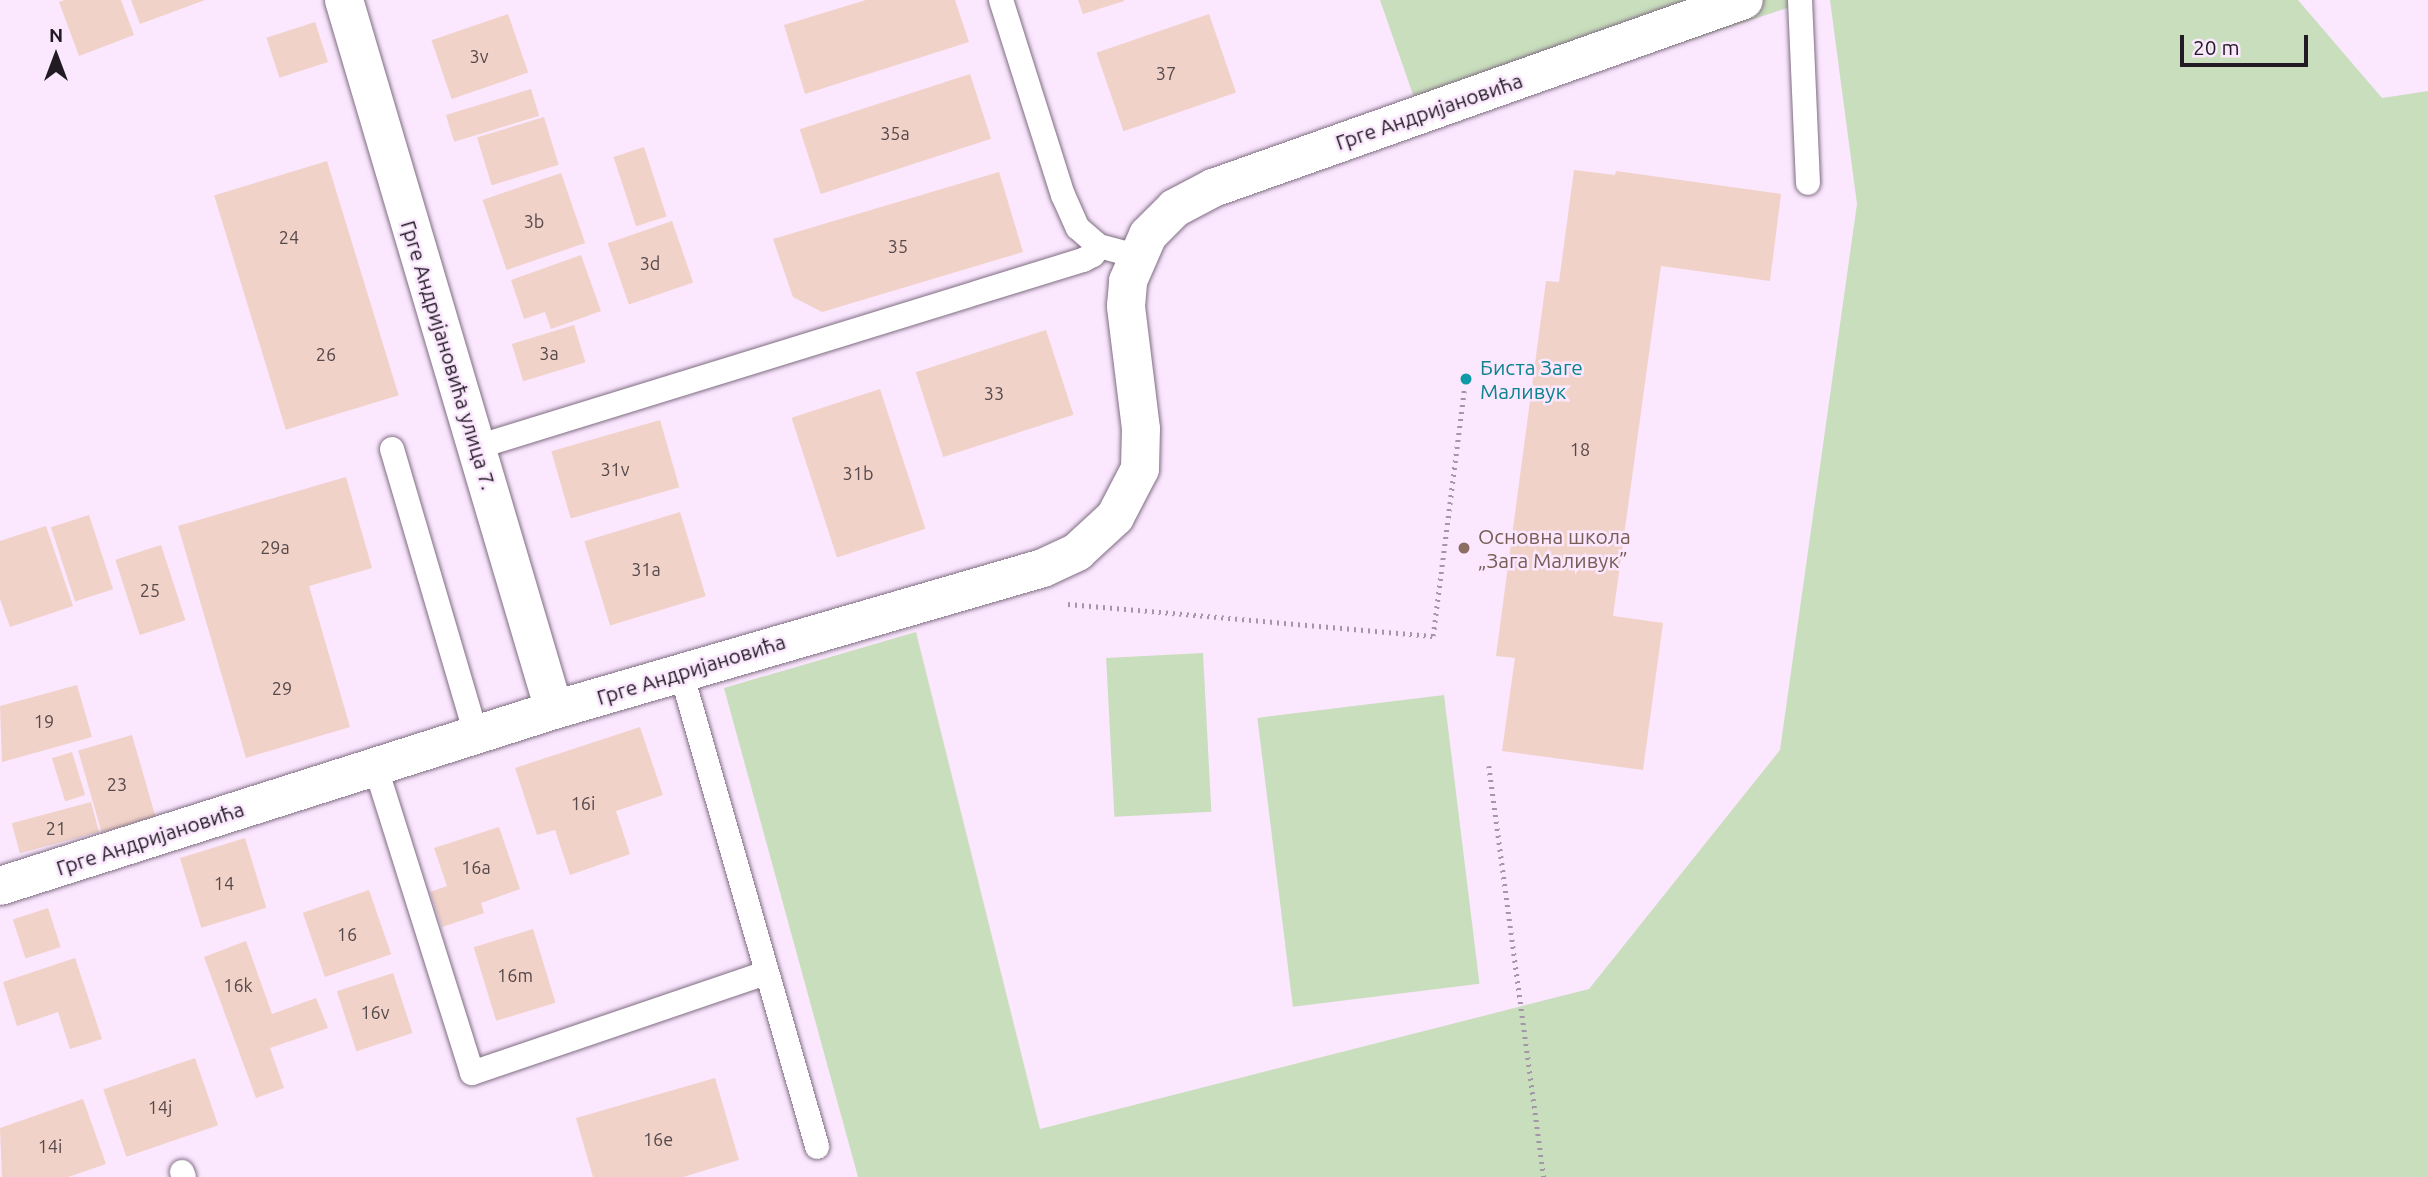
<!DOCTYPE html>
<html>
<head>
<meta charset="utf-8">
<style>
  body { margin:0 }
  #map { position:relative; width:2428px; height:1177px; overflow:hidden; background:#fbe7fe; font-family:Ubuntu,sans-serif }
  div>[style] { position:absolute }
  .green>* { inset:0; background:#c9debc; transform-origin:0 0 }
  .building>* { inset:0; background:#f1d2c8; transform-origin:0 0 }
  .path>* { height:4.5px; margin-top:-2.25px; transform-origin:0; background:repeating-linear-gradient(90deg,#a596a7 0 2px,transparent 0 7px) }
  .roads { filter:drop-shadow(0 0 2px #7f6d82) drop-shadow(0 0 2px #7f6d82) }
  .lane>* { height:24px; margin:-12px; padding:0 12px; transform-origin:12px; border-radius:12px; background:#fff }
  .street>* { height:38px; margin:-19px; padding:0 19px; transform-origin:19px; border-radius:19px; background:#fff }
  .dots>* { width:19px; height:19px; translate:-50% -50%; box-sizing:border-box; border:4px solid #fbe7fe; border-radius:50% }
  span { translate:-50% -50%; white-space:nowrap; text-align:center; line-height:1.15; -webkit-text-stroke:5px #fbe7fe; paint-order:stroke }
  .number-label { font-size:18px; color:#56494c }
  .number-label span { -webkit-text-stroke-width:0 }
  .street-label { font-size:21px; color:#221b23 }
  .culture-label { font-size:21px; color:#0d838f }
  .left { translate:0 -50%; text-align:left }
  .education-label { font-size:21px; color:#785e54 }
  .north { position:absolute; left:21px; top:21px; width:70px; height:70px; -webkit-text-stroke:5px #fbe7fe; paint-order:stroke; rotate:0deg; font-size:19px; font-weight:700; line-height:28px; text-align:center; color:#221b23 }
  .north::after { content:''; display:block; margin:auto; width:24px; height:32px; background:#221b23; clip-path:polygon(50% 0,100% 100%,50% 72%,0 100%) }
  .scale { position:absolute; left:2180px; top:35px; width:128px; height:32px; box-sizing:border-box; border:4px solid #221b23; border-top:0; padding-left:9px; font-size:21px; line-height:24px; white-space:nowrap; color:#221b23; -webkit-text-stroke:5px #fbe7fe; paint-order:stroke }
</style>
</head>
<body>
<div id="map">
  <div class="green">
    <i style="clip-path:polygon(1380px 0,1811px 0,1425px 129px)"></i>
    <i style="clip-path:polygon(1830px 0,2298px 0,2382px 98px,2428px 91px,2428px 1177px,858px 1177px,724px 688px,916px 632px,1040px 1129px,1589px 989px,1780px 750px,1857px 204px)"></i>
    <i style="left:1203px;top:653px;width:159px;height:97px;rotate:87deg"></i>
    <i style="left:1444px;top:695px;width:291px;height:188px;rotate:83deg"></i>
  </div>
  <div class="building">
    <i style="clip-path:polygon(65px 0,121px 0,134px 35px,79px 56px,59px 2px)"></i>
    <i style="clip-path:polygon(131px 0,205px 0,140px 24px)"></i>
    <i style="clip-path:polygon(866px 0,955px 0,969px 42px,805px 94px,784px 25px)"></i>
    <i style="clip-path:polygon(1078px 0,1124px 0,1124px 1px,1083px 14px)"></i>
    <i style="left:508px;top:14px;width:62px;height:81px;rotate:71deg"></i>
    <i style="left:1209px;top:14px;width:83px;height:119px;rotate:71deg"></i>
    <i style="left:315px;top:22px;width:42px;height:51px;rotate:72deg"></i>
    <i style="left:970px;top:74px;width:68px;height:179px;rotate:72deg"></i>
    <i style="left:531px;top:89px;width:28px;height:89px;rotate:73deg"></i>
    <i style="left:544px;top:117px;width:50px;height:70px;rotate:73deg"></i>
    <i style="left:644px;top:147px;width:73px;height:32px;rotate:72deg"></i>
    <i style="left:327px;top:161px;width:245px;height:118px;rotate:73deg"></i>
    <i style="clip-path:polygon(1574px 170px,1615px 175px,1616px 171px,1781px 194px,1770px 281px,1661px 266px,1613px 616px,1663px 623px,1643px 770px,1502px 751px,1515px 658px,1496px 656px,1546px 281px,1559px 282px)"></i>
    <i style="clip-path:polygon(999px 172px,1023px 252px,822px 312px,793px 297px,773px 239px)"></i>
    <i style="left:561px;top:173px;width:74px;height:83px;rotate:71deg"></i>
    <i style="left:672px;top:221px;width:65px;height:68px;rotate:71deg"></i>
    <i style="clip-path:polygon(581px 255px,601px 311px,551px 329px,545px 312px,524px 319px,511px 280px)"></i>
    <i style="left:574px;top:325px;width:39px;height:65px;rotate:73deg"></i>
    <i style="left:1046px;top:330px;width:89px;height:137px;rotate:72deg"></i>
    <i style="left:880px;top:389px;width:147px;height:93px;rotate:72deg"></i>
    <i style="left:660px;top:420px;width:70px;height:113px;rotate:74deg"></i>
    <i style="clip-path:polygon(346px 477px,372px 568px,309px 586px,350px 727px,246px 758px,178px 526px)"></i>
    <i style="left:680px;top:512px;width:88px;height:100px;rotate:73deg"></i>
    <i style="left:89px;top:515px;width:78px;height:40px;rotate:72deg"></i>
    <i style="clip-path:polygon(46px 526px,73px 606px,10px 627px,0 599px,0 541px)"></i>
    <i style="left:161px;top:545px;width:79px;height:48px;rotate:72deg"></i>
    <i style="clip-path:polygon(77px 685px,92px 737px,2px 762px,0 706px)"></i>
    <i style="clip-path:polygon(640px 727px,663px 795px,616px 811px,630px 854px,570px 875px,555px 830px,537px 835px,515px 768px)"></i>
    <i style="left:132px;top:735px;width:85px;height:56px;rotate:74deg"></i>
    <i style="left:72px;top:752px;width:45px;height:21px;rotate:73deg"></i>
    <i style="left:91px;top:802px;width:31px;height:82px;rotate:75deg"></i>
    <i style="clip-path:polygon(499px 827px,520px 889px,481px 903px,484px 913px,442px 927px,430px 892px,447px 886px,434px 848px)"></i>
    <i style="left:245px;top:838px;width:73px;height:68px;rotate:73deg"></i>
    <i style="left:369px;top:890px;width:68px;height:70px;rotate:71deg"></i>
    <i style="left:48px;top:908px;width:41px;height:37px;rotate:72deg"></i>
    <i style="left:533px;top:929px;width:77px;height:62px;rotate:73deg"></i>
    <i style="clip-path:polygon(246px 941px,272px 1014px,316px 998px,328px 1028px,270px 1048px,284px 1088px,256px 1098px,204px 957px)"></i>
    <i style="clip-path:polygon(75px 958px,102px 1039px,70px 1049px,58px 1012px,17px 1026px,3px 982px)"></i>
    <i style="left:393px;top:973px;width:63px;height:59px;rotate:72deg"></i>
    <i style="left:195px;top:1058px;width:71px;height:97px;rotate:71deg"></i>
    <i style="clip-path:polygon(715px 1078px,739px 1160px,683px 1177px,593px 1177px,576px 1118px)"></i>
    <i style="clip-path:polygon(83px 1099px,106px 1164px,68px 1177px,2px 1177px,0 1128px)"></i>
  </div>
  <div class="path">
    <i style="left:1068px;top:604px;width:366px;rotate:5deg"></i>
    <i style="left:1433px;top:636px;width:255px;rotate:-82.8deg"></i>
    <i style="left:1489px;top:766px;width:415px;rotate:82.4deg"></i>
  </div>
  <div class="roads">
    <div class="lane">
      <i style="left:1001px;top:0;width:205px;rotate:72.4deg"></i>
      <i style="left:1063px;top:195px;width:36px;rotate:66deg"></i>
      <i style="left:1078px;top:228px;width:28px;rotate:41deg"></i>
      <i style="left:1099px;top:246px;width:39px;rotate:15deg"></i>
      <i style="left:1800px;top:0;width:183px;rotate:87.5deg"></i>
      <i style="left:477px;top:447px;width:634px;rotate:-17.15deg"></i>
      <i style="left:1083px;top:260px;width:11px;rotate:-27deg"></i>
      <i style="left:1093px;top:255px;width:11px;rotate:-56deg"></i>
      <i style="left:392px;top:449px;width:297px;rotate:73.6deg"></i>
      <i style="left:681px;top:672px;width:494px;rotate:74deg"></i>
      <i style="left:375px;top:765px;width:323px;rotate:72.5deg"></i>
      <i style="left:472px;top:1073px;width:311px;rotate:-18.8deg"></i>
      <i style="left:182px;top:1172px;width:5px;rotate:68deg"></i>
    </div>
    <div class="street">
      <i style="left:344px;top:0;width:740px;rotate:73.52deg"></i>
      <i style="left:0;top:886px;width:581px;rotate:-17.62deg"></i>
      <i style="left:554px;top:710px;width:509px;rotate:-16.19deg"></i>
      <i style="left:1043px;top:568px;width:38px;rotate:-25deg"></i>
      <i style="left:1077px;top:552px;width:52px;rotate:-42.6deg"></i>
      <i style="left:1115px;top:517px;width:54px;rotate:-62.5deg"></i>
      <i style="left:1140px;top:469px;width:40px;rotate:-88.6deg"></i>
      <i style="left:1141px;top:429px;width:124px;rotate:-97deg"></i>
      <i style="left:1126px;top:306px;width:25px;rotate:-85deg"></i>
      <i style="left:1128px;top:281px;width:50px;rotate:-66.5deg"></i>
      <i style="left:1148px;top:235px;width:38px;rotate:-45deg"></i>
      <i style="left:1175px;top:208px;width:43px;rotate:-27.8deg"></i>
      <i style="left:1213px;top:188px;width:563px;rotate:-19.5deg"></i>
    </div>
  </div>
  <div class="dots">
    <i style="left:1466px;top:379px;background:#0f9aa8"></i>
    <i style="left:1464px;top:548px;background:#8d6e63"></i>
  </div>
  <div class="number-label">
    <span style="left:479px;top:56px">3v</span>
    <span style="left:1166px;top:73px">37</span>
    <span style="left:895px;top:133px">35a</span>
    <span style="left:534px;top:221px">3b</span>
    <span style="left:289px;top:237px">24</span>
    <span style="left:898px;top:246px">35</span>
    <span style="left:650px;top:263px">3d</span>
    <span style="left:549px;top:353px">3a</span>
    <span style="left:326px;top:354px">26</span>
    <span style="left:994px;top:393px">33</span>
    <span style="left:1580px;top:449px">18</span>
    <span style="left:615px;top:469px">31v</span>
    <span style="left:858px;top:473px">31b</span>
    <span style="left:275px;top:547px">29a</span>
    <span style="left:646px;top:569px">31a</span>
    <span style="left:150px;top:590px">25</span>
    <span style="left:282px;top:688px">29</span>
    <span style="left:44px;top:721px">19</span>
    <span style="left:117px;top:784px">23</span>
    <span style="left:583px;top:803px">16i</span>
    <span style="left:56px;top:828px">21</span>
    <span style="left:476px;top:867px">16a</span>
    <span style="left:224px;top:883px">14</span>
    <span style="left:347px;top:934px">16</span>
    <span style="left:515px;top:975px">16m</span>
    <span style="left:238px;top:985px">16k</span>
    <span style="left:375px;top:1012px">16v</span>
    <span style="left:160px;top:1107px">14j</span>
    <span style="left:658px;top:1139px">16e</span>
    <span style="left:50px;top:1146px">14i</span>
  </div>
  <div class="street-label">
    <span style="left:1429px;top:111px;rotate:-19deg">Грге Андријановића</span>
    <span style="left:449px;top:355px;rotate:73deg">Грге Андријановића улица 7.</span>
    <span style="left:691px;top:669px;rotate:-17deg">Грге Андријановића</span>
    <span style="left:150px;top:838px;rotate:-18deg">Грге Андријановића</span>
  </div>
  <div class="culture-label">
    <span class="left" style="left:1480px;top:379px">Биста Заге<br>Маливук</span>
  </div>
  <div class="education-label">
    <span class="left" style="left:1478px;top:548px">Основна школа<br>„Зага Маливук”</span>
  </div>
  <div class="north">N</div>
  <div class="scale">20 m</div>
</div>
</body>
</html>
